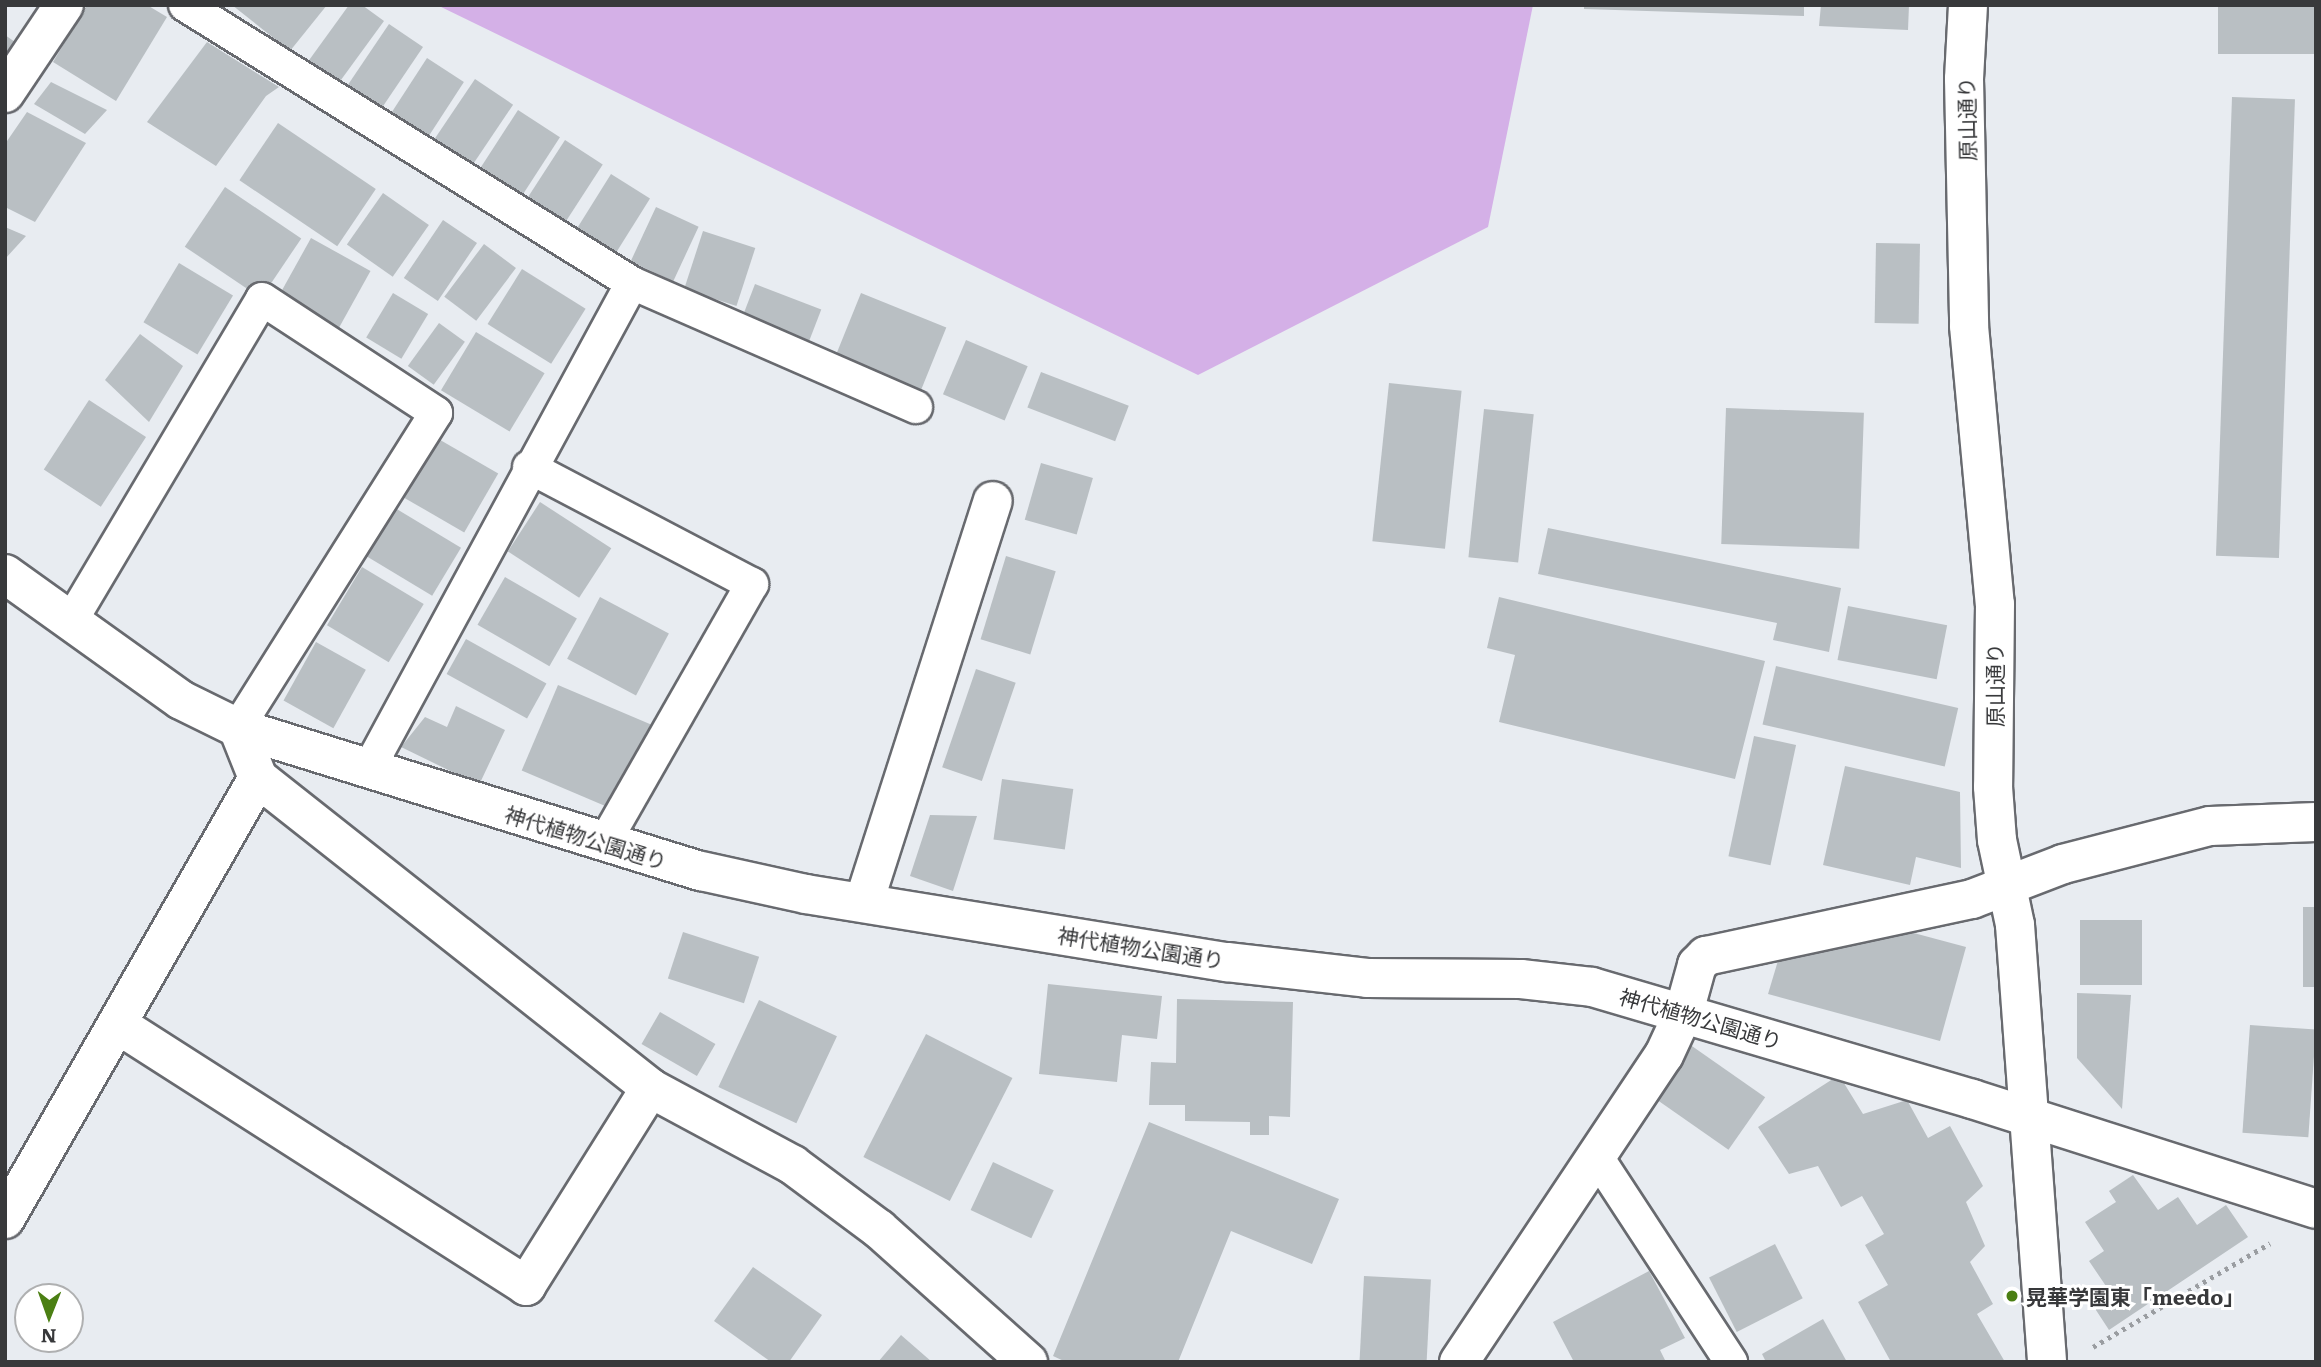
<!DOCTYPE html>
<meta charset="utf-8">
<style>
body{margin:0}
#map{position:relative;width:2321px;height:1367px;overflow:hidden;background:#e8ecf1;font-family:Literata,"Noto Sans JP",serif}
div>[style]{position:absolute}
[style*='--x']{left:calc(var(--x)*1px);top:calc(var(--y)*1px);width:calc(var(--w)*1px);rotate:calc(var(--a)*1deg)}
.green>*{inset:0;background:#d4b0e7}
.building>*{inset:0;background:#b9bfc3;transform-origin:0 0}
.path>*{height:4.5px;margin-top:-2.25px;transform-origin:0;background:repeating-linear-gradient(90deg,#9a9da1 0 3.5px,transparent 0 8.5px)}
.roads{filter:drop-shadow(2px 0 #686a6f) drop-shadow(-2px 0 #686a6f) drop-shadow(0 2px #686a6f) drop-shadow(0 -2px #686a6f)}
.lane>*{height:32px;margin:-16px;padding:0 16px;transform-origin:16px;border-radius:16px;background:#fff}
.street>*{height:38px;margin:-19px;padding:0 19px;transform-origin:19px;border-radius:19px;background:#fff}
.secondary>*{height:38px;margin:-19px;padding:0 19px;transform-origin:19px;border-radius:19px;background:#fff}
.dots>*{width:19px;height:19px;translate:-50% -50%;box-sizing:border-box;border:4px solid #fff;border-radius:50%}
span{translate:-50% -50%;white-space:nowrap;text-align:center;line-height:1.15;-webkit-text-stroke:6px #fff;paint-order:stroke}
.street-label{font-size:21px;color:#38393b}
.poi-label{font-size:21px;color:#38393b;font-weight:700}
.left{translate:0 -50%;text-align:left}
.frame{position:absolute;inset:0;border:7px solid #38393b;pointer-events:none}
.north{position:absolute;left:14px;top:1283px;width:70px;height:70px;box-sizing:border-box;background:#fff;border:2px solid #afb0b1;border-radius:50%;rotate:181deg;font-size:19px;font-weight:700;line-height:28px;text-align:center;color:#38393b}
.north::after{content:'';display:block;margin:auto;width:24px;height:32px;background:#4b7f13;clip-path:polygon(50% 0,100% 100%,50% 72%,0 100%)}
</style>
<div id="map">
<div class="green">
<i style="clip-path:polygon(437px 5px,1533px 5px,1488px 227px,1198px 375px)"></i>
</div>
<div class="building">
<i style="clip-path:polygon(87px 5px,147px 5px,167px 17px,116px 101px,53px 62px)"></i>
<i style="clip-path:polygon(232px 5px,327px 5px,290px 51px)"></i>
<i style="clip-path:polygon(349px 5px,362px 5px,384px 21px,338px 84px,307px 63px)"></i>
<i style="clip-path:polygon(1584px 5px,1804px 5px,1804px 16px,1584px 9px)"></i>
<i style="clip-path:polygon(1821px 5px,1909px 5px,1908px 30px,1819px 26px)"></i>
<i style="left:2218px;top:5px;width:98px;height:49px"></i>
<i style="left:389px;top:24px;width:41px;height:77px;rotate:34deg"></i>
<i style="clip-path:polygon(5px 35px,15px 42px,5px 56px)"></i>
<i style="clip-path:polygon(207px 42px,279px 87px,266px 96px,216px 166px,147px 122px)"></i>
<i style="left:427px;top:58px;width:44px;height:71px;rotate:33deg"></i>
<i style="left:475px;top:79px;width:46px;height:76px;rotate:34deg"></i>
<i style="clip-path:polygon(51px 82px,107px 110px,85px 134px,34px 104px)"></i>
<i style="left:2232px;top:97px;width:63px;height:459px;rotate:2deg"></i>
<i style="left:518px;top:110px;width:50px;height:75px;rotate:33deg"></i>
<i style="clip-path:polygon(27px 112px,86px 143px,35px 222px,5px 207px,5px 144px)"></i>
<i style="left:278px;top:123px;width:118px;height:69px;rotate:34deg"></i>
<i style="left:565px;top:140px;width:45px;height:72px;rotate:33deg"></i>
<i style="left:611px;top:174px;width:46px;height:69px;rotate:32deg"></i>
<i style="left:225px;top:187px;width:92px;height:72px;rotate:34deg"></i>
<i style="left:383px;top:193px;width:56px;height:63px;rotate:35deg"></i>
<i style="left:656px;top:207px;width:47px;height:60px;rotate:25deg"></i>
<i style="left:443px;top:220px;width:41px;height:70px;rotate:34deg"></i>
<i style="clip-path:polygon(5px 227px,26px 236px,5px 259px)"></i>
<i style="left:703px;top:231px;width:55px;height:61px;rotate:18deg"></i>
<i style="left:311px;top:238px;width:68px;height:75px;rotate:29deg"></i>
<i style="left:1876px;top:243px;width:44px;height:80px;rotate:1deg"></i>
<i style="left:484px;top:244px;width:40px;height:66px;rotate:37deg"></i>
<i style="left:179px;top:263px;width:63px;height:69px;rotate:31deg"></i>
<i style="left:522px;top:269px;width:75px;height:65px;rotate:32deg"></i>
<i style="left:755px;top:284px;width:71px;height:43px;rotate:21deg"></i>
<i style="left:393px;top:293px;width:41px;height:52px;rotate:31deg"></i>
<i style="left:861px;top:293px;width:92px;height:69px;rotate:22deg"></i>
<i style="left:439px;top:323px;width:32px;height:53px;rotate:36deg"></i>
<i style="left:476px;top:332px;width:80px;height:68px;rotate:31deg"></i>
<i style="clip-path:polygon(140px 334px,183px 366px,149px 422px,105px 380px)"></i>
<i style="left:966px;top:340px;width:67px;height:59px;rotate:23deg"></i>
<i style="left:1041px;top:372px;width:94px;height:38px;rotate:21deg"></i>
<i style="left:1389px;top:383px;width:73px;height:159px;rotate:6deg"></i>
<i style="left:89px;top:400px;width:68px;height:83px;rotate:33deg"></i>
<i style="left:1726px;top:408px;width:138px;height:136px;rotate:2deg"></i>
<i style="left:1484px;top:409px;width:50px;height:149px;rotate:6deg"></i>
<i style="left:435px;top:437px;width:73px;height:68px;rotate:30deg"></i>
<i style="left:1041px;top:463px;width:54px;height:59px;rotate:16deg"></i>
<i style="left:540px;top:502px;width:85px;height:59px;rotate:33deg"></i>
<i style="left:395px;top:508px;width:77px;height:56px;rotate:31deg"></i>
<i style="clip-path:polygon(1548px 528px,1841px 588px,1829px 652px,1773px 640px,1777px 623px,1538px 574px)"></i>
<i style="left:1006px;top:556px;width:52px;height:87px;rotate:17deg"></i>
<i style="left:362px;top:567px;width:72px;height:68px;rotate:31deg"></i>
<i style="left:505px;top:577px;width:83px;height:55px;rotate:30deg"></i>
<i style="left:600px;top:597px;width:78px;height:70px;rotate:28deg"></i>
<i style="clip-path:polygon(1499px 597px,1765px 661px,1735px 779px,1499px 722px,1515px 655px,1487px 648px)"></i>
<i style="left:1848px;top:606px;width:101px;height:55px;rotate:11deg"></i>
<i style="left:466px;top:639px;width:92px;height:40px;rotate:29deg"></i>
<i style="left:316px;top:642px;width:57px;height:67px;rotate:29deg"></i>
<i style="left:1776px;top:666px;width:187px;height:60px;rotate:13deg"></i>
<i style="left:976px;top:669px;width:42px;height:104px;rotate:19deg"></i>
<i style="left:558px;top:685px;width:101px;height:93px;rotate:23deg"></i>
<i style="clip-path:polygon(456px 706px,505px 730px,479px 785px,401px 747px,425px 717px,447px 727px)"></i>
<i style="left:1754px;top:736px;width:43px;height:123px;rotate:12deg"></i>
<i style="clip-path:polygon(1845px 766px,1960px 792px,1961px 868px,1916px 857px,1910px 885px,1823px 865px)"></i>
<i style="left:1002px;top:779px;width:72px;height:61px;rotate:8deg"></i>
<i style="clip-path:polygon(930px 815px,977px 816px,953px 891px,910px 876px)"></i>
<i style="left:2303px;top:907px;width:13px;height:80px"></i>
<i style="left:2080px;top:920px;width:62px;height:65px"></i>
<i style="left:683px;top:932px;width:80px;height:49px;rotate:18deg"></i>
<i style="clip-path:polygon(1910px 932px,1966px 947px,1940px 1041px,1768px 994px,1780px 954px)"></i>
<i style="clip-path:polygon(1048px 984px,1162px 996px,1157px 1039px,1122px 1035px,1117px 1082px,1039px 1074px)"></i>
<i style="clip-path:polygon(2077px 993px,2131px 995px,2122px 1109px,2077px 1058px)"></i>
<i style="clip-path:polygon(1177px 999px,1293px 1002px,1290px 1117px,1269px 1116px,1269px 1135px,1250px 1135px,1250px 1122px,1185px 1121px,1185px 1105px,1149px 1105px,1151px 1062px,1176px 1063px)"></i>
<i style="left:759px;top:1000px;width:86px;height:96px;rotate:25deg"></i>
<i style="left:660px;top:1012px;width:64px;height:37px;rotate:30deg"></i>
<i style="left:2250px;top:1025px;width:66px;height:108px;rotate:4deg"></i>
<i style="left:926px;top:1034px;width:97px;height:138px;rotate:27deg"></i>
<i style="left:1689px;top:1044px;width:93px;height:64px;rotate:35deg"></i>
<i style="clip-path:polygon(1839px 1075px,1863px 1114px,1907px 1100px,1928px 1138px,1950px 1126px,1983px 1186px,1966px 1202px,1985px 1246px,1970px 1262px,1993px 1304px,1977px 1314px,2005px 1362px,1891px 1362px,1858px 1302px,1888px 1285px,1865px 1245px,1884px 1234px,1862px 1196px,1841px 1207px,1818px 1166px,1789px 1174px,1758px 1127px)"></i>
<i style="clip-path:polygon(1149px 1122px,1339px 1199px,1312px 1264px,1231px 1231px,1178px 1362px,1066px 1362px,1053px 1356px)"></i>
<i style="left:993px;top:1162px;width:67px;height:53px;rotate:25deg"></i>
<i style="clip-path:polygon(2133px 1175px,2158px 1210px,2178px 1197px,2197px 1225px,2226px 1205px,2248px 1237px,2109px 1330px,2092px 1304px,2110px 1292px,2089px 1261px,2104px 1251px,2085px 1222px,2116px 1202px,2109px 1191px)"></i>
<i style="left:1775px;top:1244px;width:61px;height:74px;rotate:63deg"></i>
<i style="clip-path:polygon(753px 1267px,822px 1315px,789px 1362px,771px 1362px,714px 1321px)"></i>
<i style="clip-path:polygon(1649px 1271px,1685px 1338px,1660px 1350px,1666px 1362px,1574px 1362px,1553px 1322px)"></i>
<i style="left:1364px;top:1276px;width:67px;height:86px;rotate:3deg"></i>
<i style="clip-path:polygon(1823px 1319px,1847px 1362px,1766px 1362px,1762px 1354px)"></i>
<i style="clip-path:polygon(901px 1335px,932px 1362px,878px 1362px)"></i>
</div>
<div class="path">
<i style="--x:2093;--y:1347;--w:205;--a:-30.4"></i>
</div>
<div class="roads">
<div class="lane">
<i style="--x:185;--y:5;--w:526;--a:31.88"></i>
<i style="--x:632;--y:283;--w:310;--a:23.6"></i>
<i style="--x:529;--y:467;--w:252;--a:27.7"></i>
<i style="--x:752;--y:584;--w:297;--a:119.7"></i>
<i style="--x:71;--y:621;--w:374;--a:-59.3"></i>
<i style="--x:262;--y:299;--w:208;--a:33.2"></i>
<i style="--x:436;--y:413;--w:372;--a:122.2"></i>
<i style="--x:368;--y:770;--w:554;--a:-61.54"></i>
<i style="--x:1597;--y:1157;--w:245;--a:56.8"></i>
</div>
<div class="street">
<i style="--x:5;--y:93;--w:106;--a:-56.2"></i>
<i style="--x:238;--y:728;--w:54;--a:68.2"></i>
<i style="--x:258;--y:778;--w:500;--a:38.3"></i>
<i style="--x:650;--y:1088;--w:162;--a:28.3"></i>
<i style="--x:793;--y:1165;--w:107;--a:36.7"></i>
<i style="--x:879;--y:1229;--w:200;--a:41.8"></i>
<i style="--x:864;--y:902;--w:421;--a:-72.2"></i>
<i style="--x:117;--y:1024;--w:486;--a:32.6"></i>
<i style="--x:526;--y:1286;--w:234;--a:-57.9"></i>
<i style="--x:5;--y:1219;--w:508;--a:-60.16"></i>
<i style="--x:1459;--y:1362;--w:369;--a:-56.3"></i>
<i style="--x:1664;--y:1055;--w:47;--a:-65.1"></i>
<i style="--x:1684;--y:1012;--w:49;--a:-74.5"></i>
<i style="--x:1697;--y:965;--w:13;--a:-45"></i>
<i style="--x:1706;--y:956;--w:272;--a:-12.1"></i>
<i style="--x:1972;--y:899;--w:97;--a:-21"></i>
<i style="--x:2063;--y:864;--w:152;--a:-14.5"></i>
<i style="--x:2210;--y:826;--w:106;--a:-2.2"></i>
</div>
<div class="secondary">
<i style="--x:1968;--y:5;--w:74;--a:93.1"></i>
<i style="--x:1964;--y:79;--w:247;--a:88.8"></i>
<i style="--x:1969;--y:326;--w:279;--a:84.7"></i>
<i style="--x:1995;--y:604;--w:183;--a:90.6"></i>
<i style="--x:1993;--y:787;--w:53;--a:85.7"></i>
<i style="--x:1997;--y:840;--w:87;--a:78"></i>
<i style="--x:2015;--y:925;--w:438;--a:85.8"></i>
<i style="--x:5;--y:574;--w:216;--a:35.6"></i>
<i style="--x:181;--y:700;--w:64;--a:26.2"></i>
<i style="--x:238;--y:728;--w:485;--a:17.2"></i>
<i style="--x:701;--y:871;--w:107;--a:12.4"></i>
<i style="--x:806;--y:894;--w:426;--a:9.2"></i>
<i style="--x:1227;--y:962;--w:141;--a:6.5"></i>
<i style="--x:1367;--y:978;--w:154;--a:0.4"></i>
<i style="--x:1521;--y:979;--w:71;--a:6.4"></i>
<i style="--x:1592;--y:987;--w:396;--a:16.4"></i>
<i style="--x:1972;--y:1099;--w:361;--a:17.7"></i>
</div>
</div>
<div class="dots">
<i style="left:2012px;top:1296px;background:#4b7f13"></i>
</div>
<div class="street-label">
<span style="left:1966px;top:119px;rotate:-91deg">原山通り</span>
<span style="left:1994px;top:685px;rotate:-90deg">原山通り</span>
<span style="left:586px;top:837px;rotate:17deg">神代植物公園通り</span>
<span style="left:1141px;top:947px;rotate:9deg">神代植物公園通り</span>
<span style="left:1701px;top:1018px;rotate:16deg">神代植物公園通り</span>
</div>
<div class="poi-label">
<span class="left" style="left:2026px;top:1296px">晃華学園東「meedo」</span>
</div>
<div class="frame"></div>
<div class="north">N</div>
</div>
